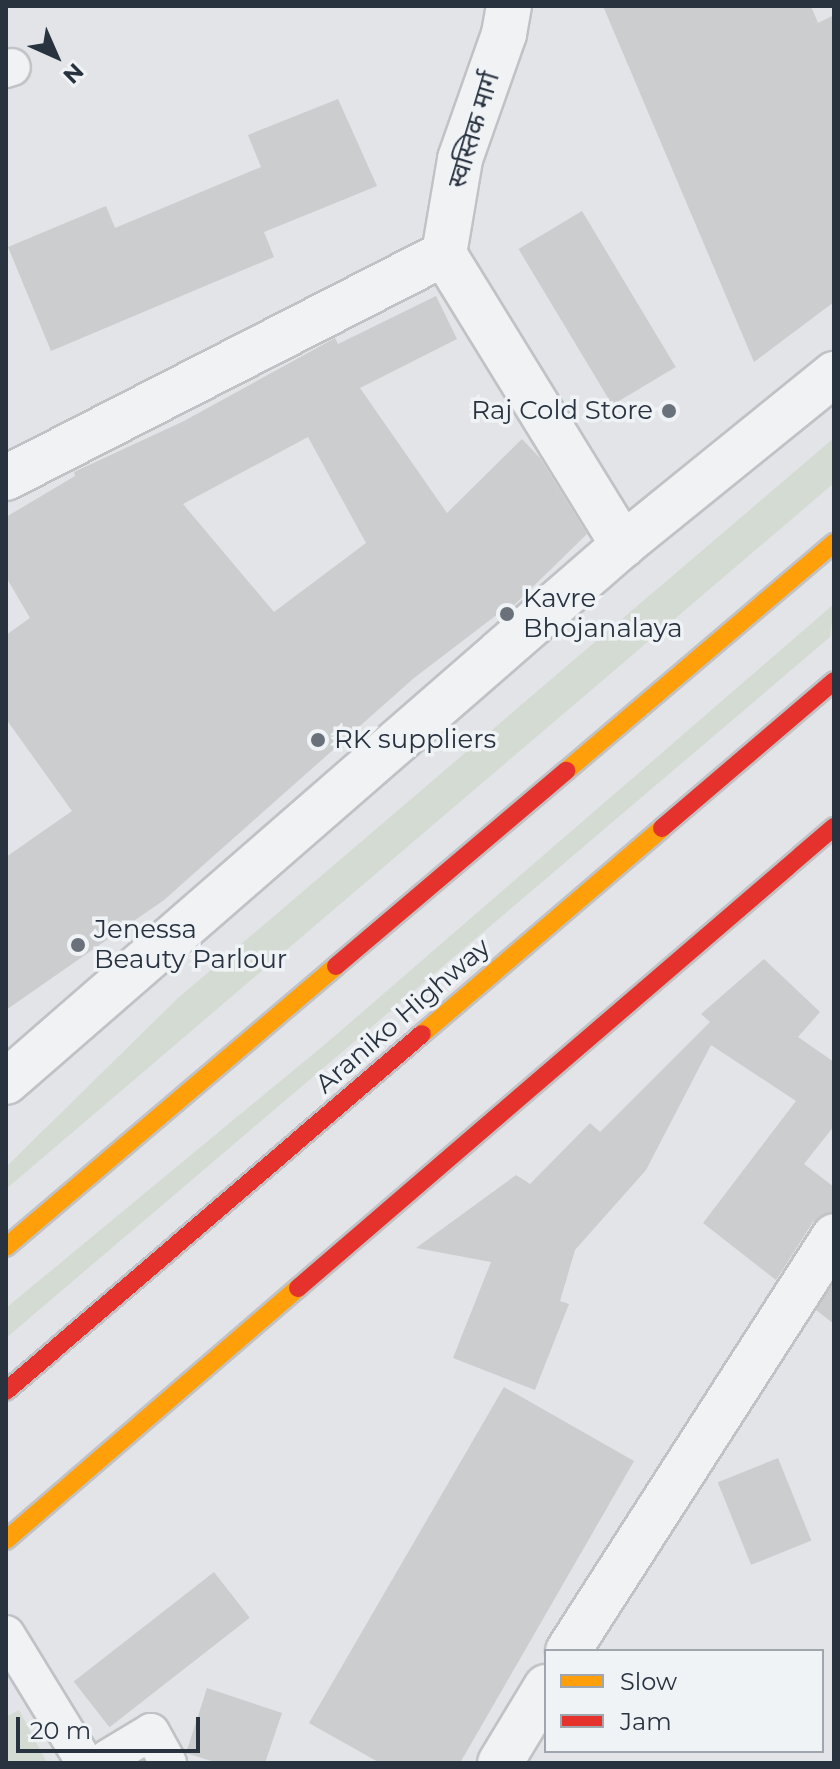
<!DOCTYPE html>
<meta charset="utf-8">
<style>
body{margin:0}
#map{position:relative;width:840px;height:1769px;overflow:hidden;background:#e2e4e7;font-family:Montserrat,"Noto Sans Devanagari",sans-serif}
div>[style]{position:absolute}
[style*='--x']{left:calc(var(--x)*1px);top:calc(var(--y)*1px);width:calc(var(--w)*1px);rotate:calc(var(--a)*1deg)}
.green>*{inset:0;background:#d3dbd3}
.building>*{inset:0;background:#cbcdcf;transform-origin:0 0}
.roads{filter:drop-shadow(2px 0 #c0c2c5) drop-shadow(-2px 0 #c0c2c5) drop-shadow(0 2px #c0c2c5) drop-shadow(0 -2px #c0c2c5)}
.lane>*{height:36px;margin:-18px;padding:0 18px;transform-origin:18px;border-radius:18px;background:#f1f2f4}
.street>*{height:44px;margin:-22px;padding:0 22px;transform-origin:22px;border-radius:22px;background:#f1f2f4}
.slow>*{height:18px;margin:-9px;padding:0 9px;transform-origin:9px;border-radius:9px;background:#ff9f0a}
.jam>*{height:18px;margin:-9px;padding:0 9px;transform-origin:9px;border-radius:9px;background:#e5322d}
.dots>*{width:22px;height:22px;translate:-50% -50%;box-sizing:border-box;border:4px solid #f0f3f6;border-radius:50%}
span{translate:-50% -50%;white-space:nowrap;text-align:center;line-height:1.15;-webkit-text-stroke:7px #f0f3f6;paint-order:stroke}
.street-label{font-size:26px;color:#293340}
.poi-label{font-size:26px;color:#293340}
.right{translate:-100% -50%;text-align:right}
.left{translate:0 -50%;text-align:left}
.frame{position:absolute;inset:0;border:8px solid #293340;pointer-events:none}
.legend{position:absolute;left:544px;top:1649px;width:280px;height:104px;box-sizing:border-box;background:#f0f3f6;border:2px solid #a0a6ad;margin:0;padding:10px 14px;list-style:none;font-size:24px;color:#293340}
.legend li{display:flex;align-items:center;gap:16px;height:40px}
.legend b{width:40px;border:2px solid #a0a6ad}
.north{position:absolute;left:16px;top:16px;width:80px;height:80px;-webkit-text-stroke:6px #f0f3f6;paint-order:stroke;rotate:135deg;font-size:22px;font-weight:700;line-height:32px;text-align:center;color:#293340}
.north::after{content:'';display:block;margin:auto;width:28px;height:36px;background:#293340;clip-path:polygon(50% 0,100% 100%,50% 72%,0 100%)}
.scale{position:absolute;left:16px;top:1717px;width:184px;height:36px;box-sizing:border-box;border:4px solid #293340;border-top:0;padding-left:10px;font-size:24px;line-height:28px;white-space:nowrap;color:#293340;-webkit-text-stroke:6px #f0f3f6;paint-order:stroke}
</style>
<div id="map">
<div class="green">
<i style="clip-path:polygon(834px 438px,834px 483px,6px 1189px,6px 1167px,177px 999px)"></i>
<i style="clip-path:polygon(834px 604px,830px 637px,6px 1338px,6px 1308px,329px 1041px)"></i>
<i style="clip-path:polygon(19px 1710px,47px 1763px,6px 1763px,6px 1717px)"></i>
</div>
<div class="building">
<i style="clip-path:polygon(603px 6px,811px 6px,818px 23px,834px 15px,834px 302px,754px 362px)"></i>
<i style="clip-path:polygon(338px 99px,377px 186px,264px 232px,274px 257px,51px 351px,8px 247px,106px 206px,115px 228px,261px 167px,248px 135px)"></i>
<i style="left:582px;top:211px;width:182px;height:74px;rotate:59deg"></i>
<i style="clip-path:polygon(evenodd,436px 296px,457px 339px,360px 388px,447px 513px,522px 439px,540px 458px,587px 534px,506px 613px,503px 610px,414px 678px,164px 900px,6px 1010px,6px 857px,72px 811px,6px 719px,6px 635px,30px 618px,6px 577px,6px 517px,75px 476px,74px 472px,184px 421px,335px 338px,338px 344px,436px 296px,308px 437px,366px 543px,274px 612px,183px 504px,308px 437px)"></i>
<i style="clip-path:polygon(764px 959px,820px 1012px,798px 1037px,834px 1062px,834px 1126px,804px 1164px,834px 1187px,834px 1211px,813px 1222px,776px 1280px,703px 1223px,796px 1101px,711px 1045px,646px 1170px,575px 1250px,560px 1301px,569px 1304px,535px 1390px,453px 1358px,491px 1262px,416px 1248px,516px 1175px,530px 1184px,590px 1123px,600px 1132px,710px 1022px,701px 1014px)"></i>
<i style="clip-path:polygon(834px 1282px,834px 1324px,816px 1310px)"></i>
<i style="clip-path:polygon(504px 1387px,634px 1461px,460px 1763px,380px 1763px,309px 1723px)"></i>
<i style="left:778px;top:1458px;width:89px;height:65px;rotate:68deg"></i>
<i style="left:214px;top:1572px;width:58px;height:178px;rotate:52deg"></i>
<i style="clip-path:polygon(207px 1688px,282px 1713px,265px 1763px,218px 1763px,186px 1753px)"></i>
</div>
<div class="roads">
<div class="lane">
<i style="--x:6;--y:69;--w:6;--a:-18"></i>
<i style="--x:6;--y:1634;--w:151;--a:58.5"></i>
<i style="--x:110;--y:1763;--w:5;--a:-112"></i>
<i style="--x:108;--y:1758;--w:50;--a:-31.2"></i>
<i style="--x:151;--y:1732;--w:35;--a:61"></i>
</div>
<div class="street">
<i style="--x:444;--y:254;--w:342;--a:58.4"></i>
<i style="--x:444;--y:254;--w:96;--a:-80.4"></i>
<i style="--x:460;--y:159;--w:133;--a:-70.6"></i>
<i style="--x:504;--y:34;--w:28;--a:-80"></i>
<i style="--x:6;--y:478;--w:492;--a:-27.1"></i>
<i style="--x:6;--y:1082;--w:818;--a:-41.03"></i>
<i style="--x:623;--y:545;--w:272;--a:-39"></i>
<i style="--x:568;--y:1651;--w:493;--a:-57.3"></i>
<i style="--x:500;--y:1763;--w:89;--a:-58.8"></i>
</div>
<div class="slow">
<i style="--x:566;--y:771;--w:352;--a:-40.4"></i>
<i style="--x:422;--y:1034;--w:316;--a:-40.6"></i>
<i style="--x:6;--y:1247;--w:433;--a:-40.4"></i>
<i style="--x:6;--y:1540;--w:386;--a:-40.8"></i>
</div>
<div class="jam">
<i style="--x:662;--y:828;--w:226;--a:-40.5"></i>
<i style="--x:336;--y:966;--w:302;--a:-40.3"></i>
<i style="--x:298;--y:1288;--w:707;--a:-40.7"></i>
<i style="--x:6;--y:1391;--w:548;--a:-40.64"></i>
</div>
</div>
<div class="dots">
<i style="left:669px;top:411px;background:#6a717a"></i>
<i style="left:507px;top:614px;background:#6a717a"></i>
<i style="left:318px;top:740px;background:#6a717a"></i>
<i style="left:78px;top:945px;background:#6a717a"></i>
</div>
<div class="street-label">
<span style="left:474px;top:130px;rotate:-73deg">स्वस्तिक मार्ग</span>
<span style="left:403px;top:1016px;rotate:-41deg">Araniko Highway</span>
</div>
<div class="poi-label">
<span class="right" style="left:653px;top:411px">Raj Cold Store</span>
<span class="left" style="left:523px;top:614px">Kavre<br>Bhojanalaya</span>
<span class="left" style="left:334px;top:740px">RK suppliers</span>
<span class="left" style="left:94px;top:945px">Jenessa<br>Beauty Parlour</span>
</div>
<div class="frame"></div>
<ul class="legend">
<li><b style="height:10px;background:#ff9f0a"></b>Slow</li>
<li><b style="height:10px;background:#e5322d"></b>Jam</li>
</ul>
<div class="north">N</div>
<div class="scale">20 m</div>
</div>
